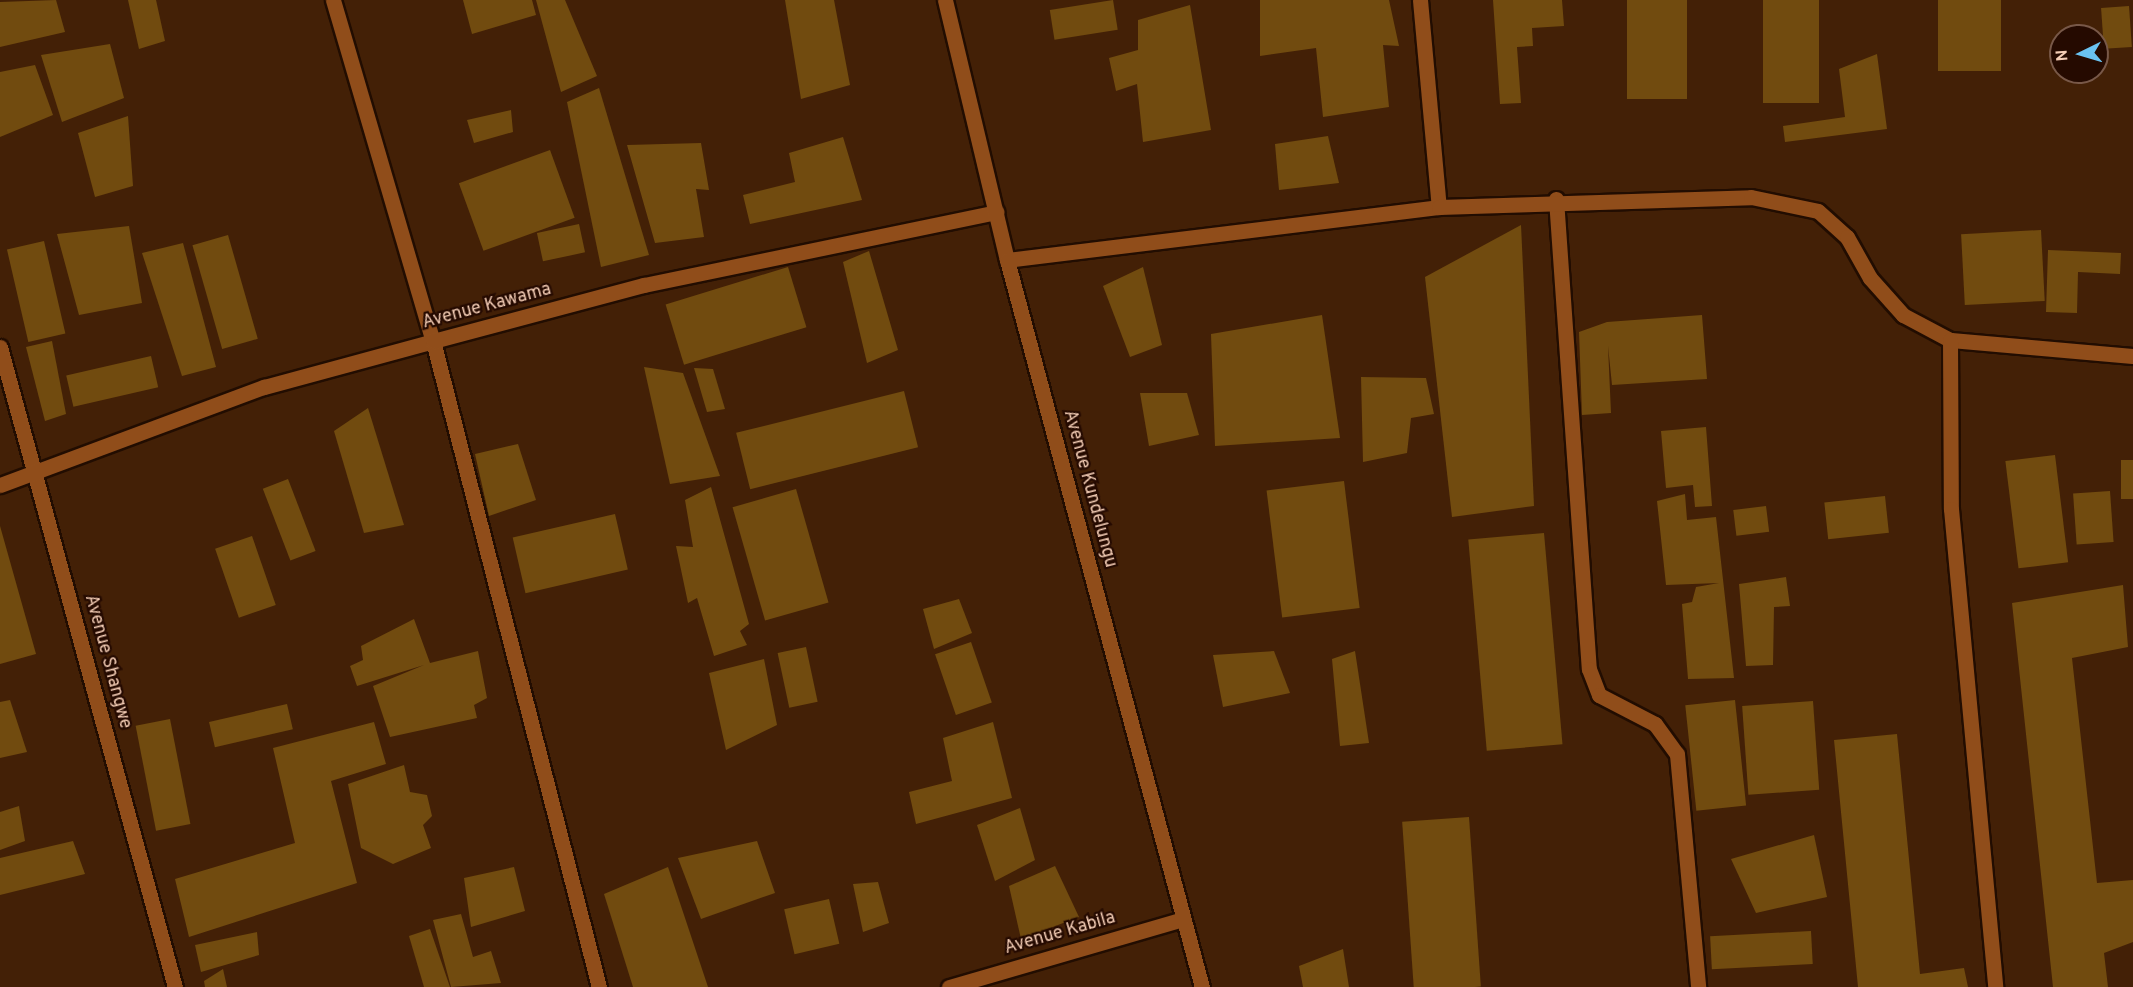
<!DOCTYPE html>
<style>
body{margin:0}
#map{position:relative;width:2133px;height:987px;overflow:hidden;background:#432006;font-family:Overpass,sans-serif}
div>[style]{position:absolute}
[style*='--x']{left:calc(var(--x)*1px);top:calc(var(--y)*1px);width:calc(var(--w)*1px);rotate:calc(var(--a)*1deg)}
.building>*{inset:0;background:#714b0f;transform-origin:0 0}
.roads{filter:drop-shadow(2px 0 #220d01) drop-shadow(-2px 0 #220d01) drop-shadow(0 2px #220d01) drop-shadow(0 -2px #220d01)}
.minor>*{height:15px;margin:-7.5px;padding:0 7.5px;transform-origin:7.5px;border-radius:7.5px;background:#904d1a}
.tertiary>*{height:15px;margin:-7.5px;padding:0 7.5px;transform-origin:7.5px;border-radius:7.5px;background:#904d1a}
span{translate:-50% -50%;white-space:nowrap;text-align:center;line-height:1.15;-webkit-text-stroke:4.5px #250a00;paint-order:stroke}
.street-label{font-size:18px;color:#f4cdb5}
.north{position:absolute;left:2049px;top:24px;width:60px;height:60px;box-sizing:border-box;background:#250a00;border:2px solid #785848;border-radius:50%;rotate:265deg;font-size:16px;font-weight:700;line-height:24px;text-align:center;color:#f4cdb5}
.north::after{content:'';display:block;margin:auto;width:21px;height:27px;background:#6ac3f1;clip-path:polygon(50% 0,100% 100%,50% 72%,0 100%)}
</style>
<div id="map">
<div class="building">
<i style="clip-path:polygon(56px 0,65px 32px,0 47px,0 2px)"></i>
<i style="clip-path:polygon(128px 0,156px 0,165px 41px,139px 49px)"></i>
<i style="clip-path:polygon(463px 0,532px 0,536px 15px,472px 34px)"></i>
<i style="clip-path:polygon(536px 0,565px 0,597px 76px,561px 92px)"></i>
<i style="clip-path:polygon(785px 0,834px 0,850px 85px,801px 99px)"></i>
<i style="left:1113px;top:0;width:30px;height:64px;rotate:81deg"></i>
<i style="clip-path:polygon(1260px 0,1389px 0,1399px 46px,1383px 45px,1389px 107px,1323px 117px,1316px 48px,1260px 56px)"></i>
<i style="clip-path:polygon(1493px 0,1562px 0,1564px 26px,1532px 28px,1533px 46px,1517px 47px,1521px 103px,1500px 104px)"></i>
<i style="left:1627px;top:0;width:60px;height:99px"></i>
<i style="left:1763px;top:0;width:56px;height:103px"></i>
<i style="left:1938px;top:0;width:63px;height:71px"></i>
<i style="clip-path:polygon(1190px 5px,1211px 130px,1143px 142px,1137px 84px,1116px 91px,1109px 58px,1138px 50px,1138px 20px)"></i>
<i style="left:2129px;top:6px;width:41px;height:28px;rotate:86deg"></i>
<i style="clip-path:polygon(110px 44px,124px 98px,62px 122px,41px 55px)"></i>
<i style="clip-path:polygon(1877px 54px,1887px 129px,1785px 142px,1783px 126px,1845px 117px,1839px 69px)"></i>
<i style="clip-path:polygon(35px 65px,53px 115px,0 137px,0 72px)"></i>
<i style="clip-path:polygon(599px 88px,649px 255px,601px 267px,567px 102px)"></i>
<i style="clip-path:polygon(511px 110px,513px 132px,474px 143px,467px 120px)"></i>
<i style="clip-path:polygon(128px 116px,133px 186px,95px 197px,78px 133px)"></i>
<i style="clip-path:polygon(1328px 136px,1339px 183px,1279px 190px,1275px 144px)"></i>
<i style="clip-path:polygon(843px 137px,862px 200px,750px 224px,743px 195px,795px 182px,789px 153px)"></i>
<i style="clip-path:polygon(701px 143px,709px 190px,696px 189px,704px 237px,655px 243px,627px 145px)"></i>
<i style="left:550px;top:150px;width:72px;height:97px;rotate:70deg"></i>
<i style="left:579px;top:224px;width:29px;height:43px;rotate:78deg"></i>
<i style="clip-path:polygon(1521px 225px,1534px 506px,1452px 517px,1425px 277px)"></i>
<i style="clip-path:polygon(129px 226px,142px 303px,79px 315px,57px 234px)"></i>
<i style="left:2041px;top:230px;width:71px;height:80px;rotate:87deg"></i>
<i style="left:228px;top:235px;width:108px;height:37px;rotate:74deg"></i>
<i style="left:44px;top:241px;width:95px;height:38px;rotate:77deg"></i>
<i style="clip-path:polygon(183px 243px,216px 367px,182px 376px,142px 253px)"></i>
<i style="clip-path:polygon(2048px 250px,2121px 253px,2120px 274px,2078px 272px,2077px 313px,2046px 312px)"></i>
<i style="clip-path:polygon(869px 251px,898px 350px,867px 363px,843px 262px)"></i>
<i style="left:788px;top:267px;width:63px;height:128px;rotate:73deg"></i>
<i style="clip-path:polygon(1143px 267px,1162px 345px,1130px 357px,1103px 286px)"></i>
<i style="clip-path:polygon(1322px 315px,1340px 438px,1215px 446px,1211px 334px)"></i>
<i style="clip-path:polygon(1702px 315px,1707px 379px,1612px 385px,1608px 346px,1611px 413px,1582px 415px,1579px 332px,1607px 322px)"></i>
<i style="clip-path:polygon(52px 341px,66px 414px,45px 421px,26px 347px)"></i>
<i style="left:151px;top:356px;width:32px;height:87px;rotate:77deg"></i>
<i style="clip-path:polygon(644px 367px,683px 373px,720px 476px,670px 484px)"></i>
<i style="clip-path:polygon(694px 368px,713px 369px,725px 409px,707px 412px)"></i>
<i style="clip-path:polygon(1361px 377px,1426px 378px,1434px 414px,1411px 418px,1407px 453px,1363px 462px)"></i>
<i style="left:904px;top:391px;width:58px;height:173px;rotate:76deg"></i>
<i style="clip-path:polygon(1140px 393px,1187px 393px,1199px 435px,1149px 446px)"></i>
<i style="clip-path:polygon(368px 408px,404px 525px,364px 533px,334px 431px)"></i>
<i style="clip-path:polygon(1706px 427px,1712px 506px,1695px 507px,1693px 485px,1666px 488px,1661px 431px)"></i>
<i style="clip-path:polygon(518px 444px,536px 500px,489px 516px,475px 454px)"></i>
<i style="left:2055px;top:455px;width:108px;height:50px;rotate:83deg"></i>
<i style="left:2133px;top:460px;width:39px;height:12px;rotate:90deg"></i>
<i style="left:288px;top:479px;width:77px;height:27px;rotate:69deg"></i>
<i style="left:1344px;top:481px;width:128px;height:78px;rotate:83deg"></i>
<i style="clip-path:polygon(711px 487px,749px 624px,740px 631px,747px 645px,714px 656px,697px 598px,688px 603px,676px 546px,693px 547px,685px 500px)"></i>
<i style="left:796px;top:489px;width:118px;height:66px;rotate:74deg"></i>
<i style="left:2110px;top:491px;width:51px;height:37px;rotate:86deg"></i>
<i style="clip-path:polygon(1685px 494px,1687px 520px,1716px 517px,1734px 678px,1688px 679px,1682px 604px,1692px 602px,1696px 587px,1719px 583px,1666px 585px,1657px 501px)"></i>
<i style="left:1885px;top:496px;width:37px;height:61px;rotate:84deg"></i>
<i style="left:1766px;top:506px;width:26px;height:33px;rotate:83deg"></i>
<i style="left:615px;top:514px;width:57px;height:105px;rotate:77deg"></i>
<i style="clip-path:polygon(0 526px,36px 654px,0 664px)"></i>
<i style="left:1544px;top:533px;width:212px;height:76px;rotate:85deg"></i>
<i style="left:252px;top:536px;width:73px;height:39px;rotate:71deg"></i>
<i style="clip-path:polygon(1786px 577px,1790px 606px,1774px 607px,1773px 665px,1746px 666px,1739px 584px)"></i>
<i style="clip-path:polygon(2123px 585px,2128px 647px,2072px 658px,2097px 883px,2133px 880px,2133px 942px,2104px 953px,2108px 987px,2053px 987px,2012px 603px)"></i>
<i style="clip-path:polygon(959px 599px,972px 633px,934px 649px,923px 609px)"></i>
<i style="clip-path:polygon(414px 619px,430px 663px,478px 651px,487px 698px,474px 705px,477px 718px,390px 737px,373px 686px,424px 665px,357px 686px,350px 666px,363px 660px,361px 646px)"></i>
<i style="left:971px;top:642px;width:64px;height:38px;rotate:71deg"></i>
<i style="left:806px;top:647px;width:56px;height:29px;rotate:78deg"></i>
<i style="clip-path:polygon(1274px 651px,1290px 693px,1223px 707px,1213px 655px)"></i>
<i style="clip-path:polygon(1355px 651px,1369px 743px,1340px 746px,1332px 659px)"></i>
<i style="clip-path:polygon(764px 659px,777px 725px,726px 750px,709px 673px)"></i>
<i style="clip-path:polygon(10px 700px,27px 752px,0 758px,0 702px)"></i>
<i style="left:1735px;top:700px;width:106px;height:50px;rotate:84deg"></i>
<i style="left:1813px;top:701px;width:89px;height:71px;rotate:86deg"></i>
<i style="left:287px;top:704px;width:26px;height:80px;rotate:77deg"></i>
<i style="left:170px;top:719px;width:107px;height:35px;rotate:79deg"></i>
<i style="clip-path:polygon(374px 722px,386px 764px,331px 781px,357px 883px,189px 937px,175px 879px,295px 843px,273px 748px)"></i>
<i style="clip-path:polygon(993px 722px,1012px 798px,916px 824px,909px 792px,952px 781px,943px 738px)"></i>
<i style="clip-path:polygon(1897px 734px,1920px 974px,1964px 968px,1968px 987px,1858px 987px,1834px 740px)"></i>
<i style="clip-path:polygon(404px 765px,410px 792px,427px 795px,432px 816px,423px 825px,431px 848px,393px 864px,361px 848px,348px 784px)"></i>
<i style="clip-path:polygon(19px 806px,25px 841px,0 850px,0 812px)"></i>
<i style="clip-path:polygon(1020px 808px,1035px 860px,995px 881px,977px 825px)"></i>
<i style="left:1469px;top:817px;width:170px;height:67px;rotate:86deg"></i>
<i style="clip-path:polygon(1814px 835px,1827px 897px,1756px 913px,1731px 859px)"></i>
<i style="clip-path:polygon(73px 841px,85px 874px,0 895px,0 858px)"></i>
<i style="clip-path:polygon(757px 841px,775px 893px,701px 919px,678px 858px)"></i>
<i style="clip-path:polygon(1055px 866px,1079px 917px,1021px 939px,1009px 886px)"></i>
<i style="clip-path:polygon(514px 867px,525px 911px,471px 927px,464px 878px)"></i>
<i style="clip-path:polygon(668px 867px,708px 987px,633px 987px,604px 894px)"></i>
<i style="clip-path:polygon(878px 882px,889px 923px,863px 932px,853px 884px)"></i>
<i style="left:829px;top:899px;width:46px;height:46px;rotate:77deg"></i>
<i style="clip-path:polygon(461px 914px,473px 957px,491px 951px,501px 983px,451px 987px,433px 920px)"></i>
<i style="clip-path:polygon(430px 929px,450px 987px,424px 987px,409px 936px)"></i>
<i style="left:1811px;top:931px;width:33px;height:101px;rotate:87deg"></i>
<i style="clip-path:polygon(257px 932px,259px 955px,201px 972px,195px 945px)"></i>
<i style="clip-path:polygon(1343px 949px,1349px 987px,1303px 987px,1299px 966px)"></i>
<i style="clip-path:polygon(223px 969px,227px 987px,205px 987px,204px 981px)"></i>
</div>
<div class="roads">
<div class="minor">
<i style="--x:333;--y:0;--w:355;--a:73.7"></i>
<i style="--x:433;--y:341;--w:667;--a:75.59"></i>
<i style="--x:1420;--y:0;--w:208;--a:84.8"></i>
<i style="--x:1556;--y:199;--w:471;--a:86"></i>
<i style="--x:1589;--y:669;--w:28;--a:69"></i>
<i style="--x:1599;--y:695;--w:63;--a:27.4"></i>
<i style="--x:1655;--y:724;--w:37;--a:54"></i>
<i style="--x:1677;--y:754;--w:234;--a:84.8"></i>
<i style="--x:1007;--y:260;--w:435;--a:-7"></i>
<i style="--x:1439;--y:207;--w:312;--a:-1.8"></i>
<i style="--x:1751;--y:197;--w:68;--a:11.8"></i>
<i style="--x:1818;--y:211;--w:39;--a:42"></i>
<i style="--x:1847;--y:237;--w:47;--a:60.7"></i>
<i style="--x:1870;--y:278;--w:50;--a:48.3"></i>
<i style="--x:1903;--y:315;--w:53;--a:28"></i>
<i style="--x:1950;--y:340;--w:184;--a:5"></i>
<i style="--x:1950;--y:340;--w:169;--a:89.7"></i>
<i style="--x:1951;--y:509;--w:480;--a:84.7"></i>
<i style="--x:0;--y:347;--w:663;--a:74.71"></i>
<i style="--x:0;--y:485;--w:282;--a:-20.4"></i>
<i style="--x:264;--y:387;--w:175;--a:-15.2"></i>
<i style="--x:433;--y:341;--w:218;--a:-14.9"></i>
<i style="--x:644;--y:285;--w:360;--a:-11.7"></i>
<i style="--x:949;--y:987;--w:244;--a:-16.2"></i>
</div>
<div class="tertiary">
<i style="--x:945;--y:0;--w:267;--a:76.6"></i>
<i style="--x:1007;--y:260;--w:753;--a:74.99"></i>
</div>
</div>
<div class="street-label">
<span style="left:487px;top:307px;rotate:-15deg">Avenue Kawama</span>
<span style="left:1089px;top:489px;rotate:75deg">Avenue Kundelungu</span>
<span style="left:107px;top:662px;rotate:75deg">Avenue Shangwe</span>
<span style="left:1060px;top:934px;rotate:-16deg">Avenue Kabila</span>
</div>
<div class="north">N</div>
</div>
